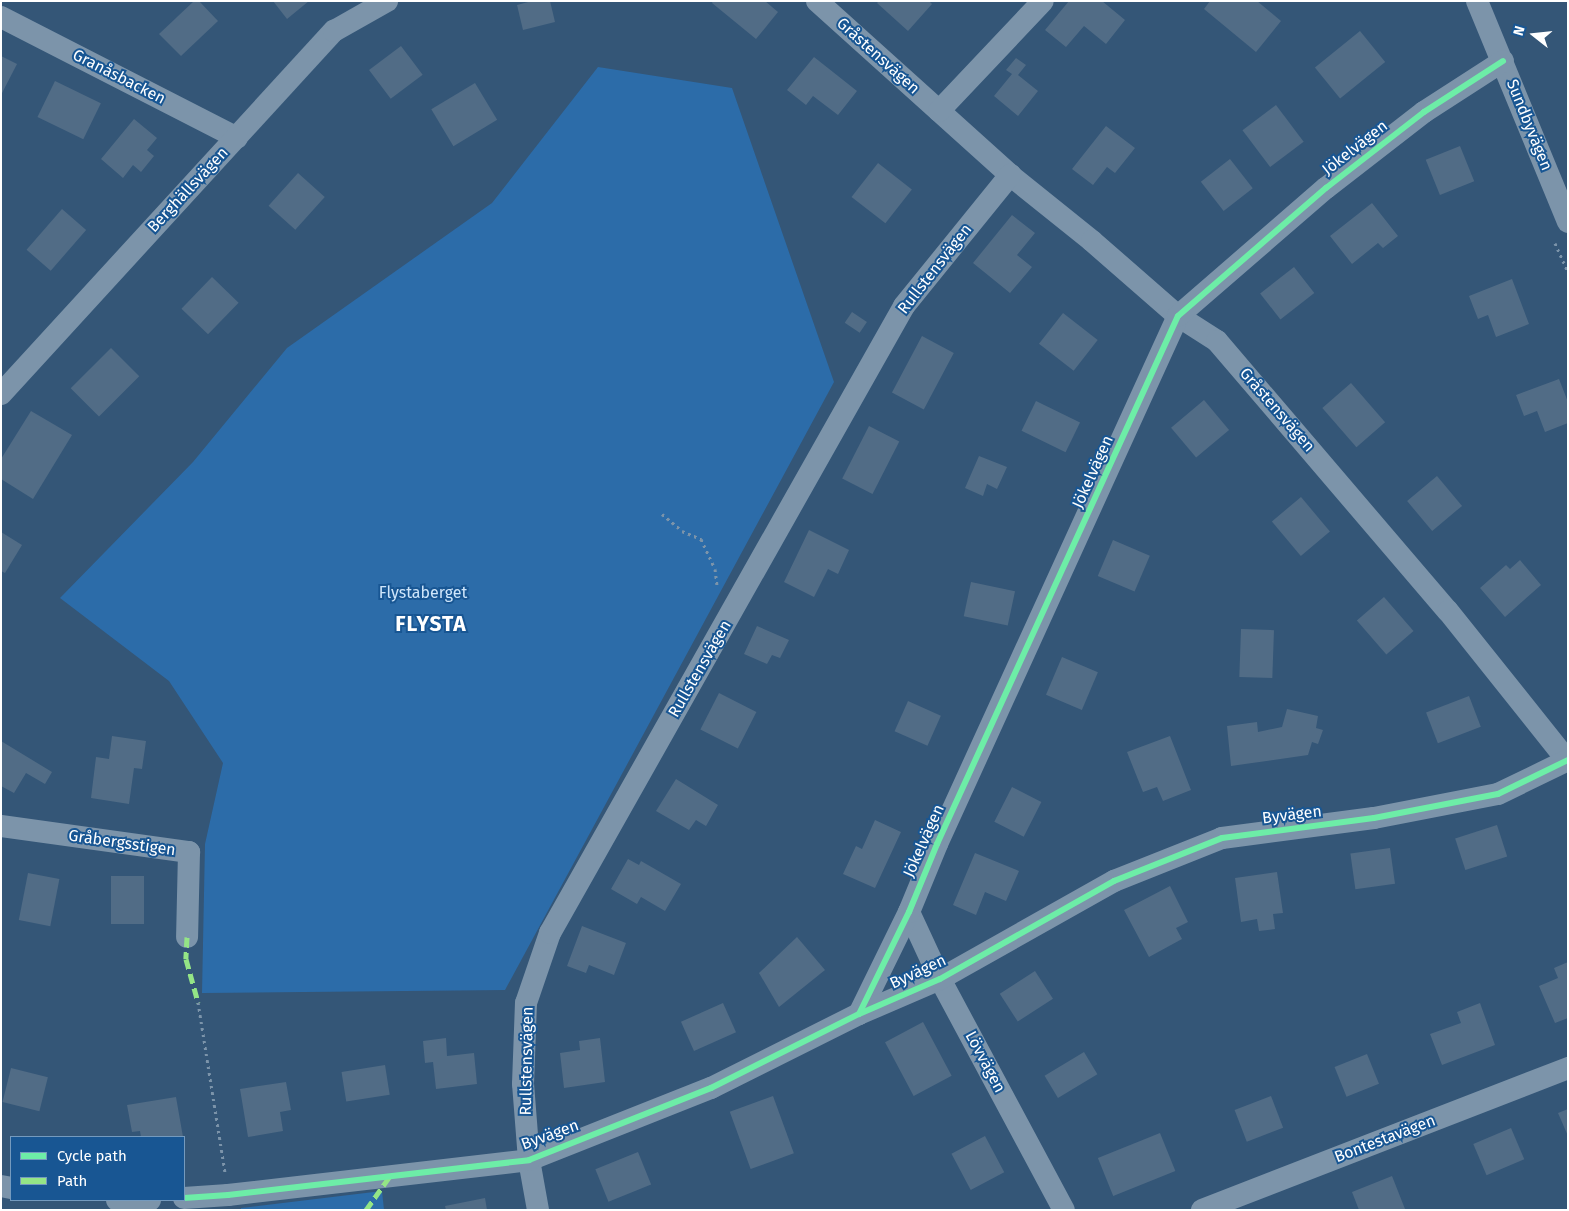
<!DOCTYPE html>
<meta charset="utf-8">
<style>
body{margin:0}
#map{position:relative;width:1569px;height:1211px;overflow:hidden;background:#345677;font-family:"Fira Sans",sans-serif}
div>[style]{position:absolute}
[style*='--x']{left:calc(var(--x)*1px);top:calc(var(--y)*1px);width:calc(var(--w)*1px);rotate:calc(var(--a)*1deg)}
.green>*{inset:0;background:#2c6ca9}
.building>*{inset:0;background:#516c86;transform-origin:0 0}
.path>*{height:3px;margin-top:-1.5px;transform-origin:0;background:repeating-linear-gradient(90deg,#7c94aa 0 2.5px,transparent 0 6.5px)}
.minor>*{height:22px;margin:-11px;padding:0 11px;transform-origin:11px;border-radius:11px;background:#7c94aa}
.quiet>*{height:5px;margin-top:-2.5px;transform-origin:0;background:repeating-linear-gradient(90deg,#94e586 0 10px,transparent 0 15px)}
.cycleway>*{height:6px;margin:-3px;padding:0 3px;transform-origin:3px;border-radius:3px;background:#6deda7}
span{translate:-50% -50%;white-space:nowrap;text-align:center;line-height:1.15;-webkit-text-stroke:4px #185693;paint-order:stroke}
.street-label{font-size:16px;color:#fff}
.park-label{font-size:16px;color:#cfe6fb}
.district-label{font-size:21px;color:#fff;font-weight:700;letter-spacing:1px}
.frame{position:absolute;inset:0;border:2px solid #fff;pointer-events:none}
.legend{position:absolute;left:10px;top:1136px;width:175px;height:65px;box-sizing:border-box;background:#185693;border:1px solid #749abe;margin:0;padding:6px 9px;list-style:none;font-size:15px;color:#fff}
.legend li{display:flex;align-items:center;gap:10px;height:25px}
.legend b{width:25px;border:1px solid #749abe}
.north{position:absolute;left:1509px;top:10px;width:50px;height:50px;-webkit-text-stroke:4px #185693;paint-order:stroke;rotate:286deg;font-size:14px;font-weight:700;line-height:20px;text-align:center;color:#fff}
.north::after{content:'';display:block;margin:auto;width:18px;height:22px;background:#fff;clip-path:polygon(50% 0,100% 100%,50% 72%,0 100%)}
</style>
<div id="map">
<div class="green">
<i style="clip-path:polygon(598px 67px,732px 88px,834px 382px,505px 990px,202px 993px,205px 844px,223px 763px,169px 681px,60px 598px,193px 462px,287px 348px,492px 203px)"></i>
<i style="clip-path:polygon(382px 1191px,384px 1210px,241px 1210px,241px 1208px)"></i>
</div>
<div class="building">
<i style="clip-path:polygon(194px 1px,199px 1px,218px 21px,181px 56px,159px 34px)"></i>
<i style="clip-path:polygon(273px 1px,309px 1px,287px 19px)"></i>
<i style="clip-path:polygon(532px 1px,550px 1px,555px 22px,523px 30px,517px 5px)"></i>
<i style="clip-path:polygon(713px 1px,765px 1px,778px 12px,756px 39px,712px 3px)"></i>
<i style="clip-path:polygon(879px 1px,929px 1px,932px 4px,908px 31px,877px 3px)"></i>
<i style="clip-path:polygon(1069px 1px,1102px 1px,1125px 20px,1106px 44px,1084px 26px,1066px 47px,1045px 30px)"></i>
<i style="clip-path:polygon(1210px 1px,1257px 1px,1281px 21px,1256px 52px,1204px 9px)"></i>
<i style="left:1360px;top:31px;width:40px;height:58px;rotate:51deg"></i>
<i style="left:401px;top:46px;width:36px;height:40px;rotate:53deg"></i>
<i style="clip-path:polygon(1px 56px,17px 64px,1px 95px)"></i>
<i style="clip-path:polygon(814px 57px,857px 91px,838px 115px,813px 96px,806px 105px,787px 90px)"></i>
<i style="clip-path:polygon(1016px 58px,1026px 65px,1018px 75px,1038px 91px,1018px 116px,994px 96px,1012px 74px,1006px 70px)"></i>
<i style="left:55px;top:81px;width:51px;height:40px;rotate:26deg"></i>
<i style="left:475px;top:83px;width:43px;height:51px;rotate:59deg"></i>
<i style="left:1276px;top:105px;width:46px;height:42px;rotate:53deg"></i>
<i style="clip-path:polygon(134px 119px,157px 138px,147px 150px,154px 156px,141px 172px,133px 165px,123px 178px,101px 159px)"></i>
<i style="clip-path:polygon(1106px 126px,1135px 148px,1115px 173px,1107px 167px,1093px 185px,1072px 169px)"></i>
<i style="left:1460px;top:146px;width:38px;height:37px;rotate:68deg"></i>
<i style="left:1230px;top:159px;width:37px;height:37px;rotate:52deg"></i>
<i style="left:878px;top:163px;width:43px;height:43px;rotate:38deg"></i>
<i style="left:298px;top:173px;width:36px;height:44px;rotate:42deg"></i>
<i style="clip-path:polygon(1372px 203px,1398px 236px,1383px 248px,1378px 243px,1352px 264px,1330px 236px)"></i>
<i style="left:62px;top:209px;width:32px;height:54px;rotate:41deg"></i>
<i style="clip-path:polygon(1012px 215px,1035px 233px,1017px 255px,1032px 267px,1010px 293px,973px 263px)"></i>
<i style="left:1294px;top:267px;width:33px;height:43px;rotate:52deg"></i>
<i style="left:212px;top:277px;width:37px;height:44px;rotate:44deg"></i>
<i style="clip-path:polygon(1512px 279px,1529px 324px,1496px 337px,1488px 315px,1478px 319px,1469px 296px)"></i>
<i style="left:852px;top:312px;width:18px;height:13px;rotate:34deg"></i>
<i style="left:1063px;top:313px;width:44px;height:39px;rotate:38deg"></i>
<i style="left:922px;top:336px;width:36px;height:64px;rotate:28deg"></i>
<i style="left:111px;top:348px;width:40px;height:57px;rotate:45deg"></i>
<i style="clip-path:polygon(1559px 379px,1568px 402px,1568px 423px,1545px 432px,1537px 411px,1524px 416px,1516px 395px)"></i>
<i style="left:1351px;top:383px;width:52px;height:38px;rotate:49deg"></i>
<i style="left:1204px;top:400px;width:39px;height:43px;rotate:50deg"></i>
<i style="left:1036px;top:401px;width:49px;height:33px;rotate:26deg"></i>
<i style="clip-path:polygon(31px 411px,72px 435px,33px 499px,1px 479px,1px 459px)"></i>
<i style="left:869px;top:426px;width:34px;height:59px;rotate:27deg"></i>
<i style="clip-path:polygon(979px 456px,1007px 467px,997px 489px,987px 484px,983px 496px,965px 488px)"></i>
<i style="left:1437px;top:476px;width:39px;height:39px;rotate:50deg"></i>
<i style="left:1301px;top:497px;width:45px;height:38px;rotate:50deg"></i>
<i style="clip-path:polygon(809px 530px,849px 550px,838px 574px,828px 569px,814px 597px,784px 582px)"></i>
<i style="clip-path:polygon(1px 532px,22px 545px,5px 573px,1px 571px)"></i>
<i style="left:1113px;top:540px;width:40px;height:39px;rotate:23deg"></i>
<i style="clip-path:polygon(1520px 560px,1541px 585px,1505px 617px,1480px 588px,1506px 565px,1510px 569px)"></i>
<i style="left:971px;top:582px;width:45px;height:35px;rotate:12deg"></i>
<i style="left:1384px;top:597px;width:45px;height:36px;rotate:49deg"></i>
<i style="clip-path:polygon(757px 626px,789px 640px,780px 658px,772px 655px,767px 664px,744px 654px)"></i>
<i style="left:1241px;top:629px;width:33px;height:48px;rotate:2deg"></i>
<i style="left:1062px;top:657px;width:39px;height:41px;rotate:23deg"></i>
<i style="left:719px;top:693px;width:42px;height:41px;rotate:27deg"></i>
<i style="left:1469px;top:696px;width:33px;height:46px;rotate:69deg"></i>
<i style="left:908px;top:701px;width:36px;height:33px;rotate:24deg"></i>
<i style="clip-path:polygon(1287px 709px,1318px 716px,1316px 728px,1323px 730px,1318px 744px,1312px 742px,1308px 755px,1231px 766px,1227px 726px,1257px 722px,1258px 732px,1282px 727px)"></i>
<i style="clip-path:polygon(112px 736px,146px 741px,142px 769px,134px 768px,129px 804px,91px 798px,96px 757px,109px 759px)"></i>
<i style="clip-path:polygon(1170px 736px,1191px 790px,1163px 801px,1157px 787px,1143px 792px,1127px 752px)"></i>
<i style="clip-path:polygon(1px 741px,52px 772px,45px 784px,26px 773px,14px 793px,1px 786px)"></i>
<i style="clip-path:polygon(676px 779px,718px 805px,706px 826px,696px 820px,689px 830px,656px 811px)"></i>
<i style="left:1012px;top:787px;width:33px;height:39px;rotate:27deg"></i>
<i style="clip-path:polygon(875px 820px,901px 832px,875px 888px,843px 874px,856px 846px,862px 849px)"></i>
<i style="left:1497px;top:825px;width:33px;height:44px;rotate:72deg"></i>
<i style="left:1390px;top:848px;width:36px;height:40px;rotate:82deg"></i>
<i style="clip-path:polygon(975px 853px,1019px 871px,1006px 901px,985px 892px,976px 915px,953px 905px)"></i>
<i style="clip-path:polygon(628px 859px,639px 865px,641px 861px,681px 884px,665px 911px,641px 897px,637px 904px,611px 889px)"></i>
<i style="clip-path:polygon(1277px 872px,1283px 913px,1273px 914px,1275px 929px,1259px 931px,1257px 919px,1241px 922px,1235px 878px)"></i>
<i style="left:28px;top:873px;width:32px;height:48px;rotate:11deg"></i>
<i style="left:111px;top:876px;width:33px;height:48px"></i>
<i style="clip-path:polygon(1170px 886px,1188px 922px,1176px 928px,1182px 939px,1149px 957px,1124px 910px)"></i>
<i style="clip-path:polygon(582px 926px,626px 943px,614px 975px,589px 965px,586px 973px,567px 966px)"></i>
<i style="clip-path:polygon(797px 937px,825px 970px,779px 1007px,759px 973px)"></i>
<i style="clip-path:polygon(1568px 962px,1568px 1018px,1555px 1023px,1539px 986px,1558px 978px,1554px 968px)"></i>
<i style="left:1035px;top:971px;width:33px;height:42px;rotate:57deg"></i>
<i style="left:723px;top:1003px;width:32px;height:46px;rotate:66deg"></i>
<i style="clip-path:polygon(1480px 1003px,1495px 1045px,1442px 1065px,1430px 1034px,1461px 1023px,1457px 1012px)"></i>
<i style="left:923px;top:1022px;width:61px;height:43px;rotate:62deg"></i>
<i style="clip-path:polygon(446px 1038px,447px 1056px,474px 1053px,477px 1084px,436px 1089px,433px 1062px,425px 1063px,423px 1041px)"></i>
<i style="clip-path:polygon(600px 1038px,605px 1082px,564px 1088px,560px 1053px,580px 1050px,579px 1041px)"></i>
<i style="left:1084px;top:1052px;width:26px;height:46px;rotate:59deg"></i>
<i style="left:1367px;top:1054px;width:32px;height:35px;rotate:68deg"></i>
<i style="left:385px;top:1065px;width:30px;height:44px;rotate:81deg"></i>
<i style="left:11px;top:1068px;width:38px;height:35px;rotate:14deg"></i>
<i style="clip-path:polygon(286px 1082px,291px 1110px,280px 1112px,283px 1131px,248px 1137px,240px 1089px)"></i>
<i style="left:773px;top:1096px;width:61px;height:46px;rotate:70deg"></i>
<i style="left:1271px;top:1096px;width:34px;height:39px;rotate:69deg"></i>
<i style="clip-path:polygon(176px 1097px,183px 1137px,141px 1137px,140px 1131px,132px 1132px,127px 1105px)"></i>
<i style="clip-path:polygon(1568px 1109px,1568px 1136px,1558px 1113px)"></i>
<i style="left:1511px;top:1128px;width:34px;height:41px;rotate:67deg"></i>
<i style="left:1160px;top:1133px;width:41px;height:67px;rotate:68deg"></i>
<i style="left:985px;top:1136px;width:41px;height:38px;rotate:62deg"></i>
<i style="left:638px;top:1152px;width:35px;height:46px;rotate:68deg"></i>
<i style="clip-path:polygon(1392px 1176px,1405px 1209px,1359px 1210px,1352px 1192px)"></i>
<i style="clip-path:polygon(485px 1198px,487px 1210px,446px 1210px,445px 1206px)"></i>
</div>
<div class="path">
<i style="--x:1555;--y:243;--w:32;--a:66"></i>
<i style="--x:662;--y:514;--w:26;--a:40"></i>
<i style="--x:682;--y:531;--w:21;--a:23"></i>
<i style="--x:701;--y:539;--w:33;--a:65"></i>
<i style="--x:715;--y:569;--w:17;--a:83"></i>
<i style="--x:198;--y:1002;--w:172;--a:81"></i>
</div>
<div class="minor">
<i style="--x:817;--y:1;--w:260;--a:42"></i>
<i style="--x:1010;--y:175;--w:105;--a:38.8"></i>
<i style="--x:1092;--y:241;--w:114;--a:41.1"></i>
<i style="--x:1178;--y:316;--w:46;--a:32.7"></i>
<i style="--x:1217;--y:341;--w:355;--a:49.5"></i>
<i style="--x:1448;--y:611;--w:191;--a:51.4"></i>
<i style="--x:1477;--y:1;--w:239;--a:67.6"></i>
<i style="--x:1;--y:17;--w:265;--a:27.1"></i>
<i style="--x:939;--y:111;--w:151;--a:-46.6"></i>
<i style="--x:1;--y:394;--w:493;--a:-47.5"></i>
<i style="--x:334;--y:31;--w:61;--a:-29.5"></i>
<i style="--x:1;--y:826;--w:190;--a:7.9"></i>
<i style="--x:189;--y:852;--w:85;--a:91.3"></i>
<i style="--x:909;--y:912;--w:74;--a:65.2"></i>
<i style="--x:940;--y:979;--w:262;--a:61.8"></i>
<i style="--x:859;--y:1014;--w:114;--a:-63.9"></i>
<i style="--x:909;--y:912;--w:74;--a:-67.6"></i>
<i style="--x:937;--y:844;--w:580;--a:-65.47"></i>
<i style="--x:1178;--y:316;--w:196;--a:-40.9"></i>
<i style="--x:1326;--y:188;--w:124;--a:-37.8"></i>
<i style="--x:1424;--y:112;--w:94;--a:-32.8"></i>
<i style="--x:1;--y:1186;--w:10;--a:11"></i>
<i style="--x:184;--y:1198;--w:44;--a:-3.9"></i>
<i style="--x:228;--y:1195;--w:303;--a:-6.6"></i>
<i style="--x:529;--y:1160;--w:196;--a:-21.6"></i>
<i style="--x:711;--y:1088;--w:165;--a:-26.6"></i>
<i style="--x:859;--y:1014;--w:88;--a:-23.4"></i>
<i style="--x:940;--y:979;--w:200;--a:-29.4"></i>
<i style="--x:1114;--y:881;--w:116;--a:-21.7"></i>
<i style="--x:1222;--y:838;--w:153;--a:-7.5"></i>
<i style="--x:1374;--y:818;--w:126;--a:-11"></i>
<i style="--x:1498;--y:794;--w:78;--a:-25.9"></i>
<i style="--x:117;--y:1200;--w:33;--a:0"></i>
<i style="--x:538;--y:1210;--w:51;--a:-100.2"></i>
<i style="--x:529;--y:1160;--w:76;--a:-94.5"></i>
<i style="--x:523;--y:1084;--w:81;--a:-87.9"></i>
<i style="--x:526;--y:1003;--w:74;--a:-71.1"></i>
<i style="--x:550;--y:933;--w:720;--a:-60.55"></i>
<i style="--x:904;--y:306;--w:169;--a:-51"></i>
<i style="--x:1202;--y:1210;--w:393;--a:-21.2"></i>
</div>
<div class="quiet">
<i style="--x:187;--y:937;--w:22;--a:93"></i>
<i style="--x:186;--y:959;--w:45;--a:74.4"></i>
<i style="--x:366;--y:1210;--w:42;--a:-54.8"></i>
</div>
<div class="cycleway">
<i style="--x:859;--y:1014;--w:114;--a:-63.9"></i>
<i style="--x:909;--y:912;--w:74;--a:-67.6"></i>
<i style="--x:937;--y:844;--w:580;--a:-65.47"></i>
<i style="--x:1178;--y:316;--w:196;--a:-40.9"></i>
<i style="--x:1326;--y:188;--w:124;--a:-37.8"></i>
<i style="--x:1424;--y:112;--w:94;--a:-32.8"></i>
<i style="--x:184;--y:1198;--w:44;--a:-3.9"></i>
<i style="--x:228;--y:1195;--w:303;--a:-6.6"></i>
<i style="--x:529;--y:1160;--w:196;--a:-21.6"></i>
<i style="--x:711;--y:1088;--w:165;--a:-26.6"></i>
<i style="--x:859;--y:1014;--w:88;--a:-23.4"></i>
<i style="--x:940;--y:979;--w:200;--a:-29.4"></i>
<i style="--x:1114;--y:881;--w:116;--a:-21.7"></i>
<i style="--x:1222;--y:838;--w:153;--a:-7.5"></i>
<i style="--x:1374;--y:818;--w:126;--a:-11"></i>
<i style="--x:1498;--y:794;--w:78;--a:-25.9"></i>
</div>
<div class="street-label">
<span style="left:878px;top:56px;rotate:42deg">Gråstensvägen</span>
<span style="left:119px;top:77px;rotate:27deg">Granåsbacken</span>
<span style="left:1529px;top:125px;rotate:68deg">Sundbyvägen</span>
<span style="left:1355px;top:148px;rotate:-38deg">Jökelvägen</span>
<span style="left:188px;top:190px;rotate:-47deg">Berghällsvägen</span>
<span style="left:935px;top:269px;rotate:-52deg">Rullstensvägen</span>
<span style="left:1277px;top:410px;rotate:49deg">Gråstensvägen</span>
<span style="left:1093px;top:472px;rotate:-66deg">Jökelvägen</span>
<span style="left:700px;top:669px;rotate:-60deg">Rullstensvägen</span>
<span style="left:1292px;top:815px;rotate:-7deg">Byvägen</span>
<span style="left:924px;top:841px;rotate:-66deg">Jökelvägen</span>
<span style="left:122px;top:843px;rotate:8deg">Gråbergsstigen</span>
<span style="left:918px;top:972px;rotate:-25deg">Byvägen</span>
<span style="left:527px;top:1061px;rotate:-89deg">Rullstensvägen</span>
<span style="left:985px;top:1062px;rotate:62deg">Lövvägen</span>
<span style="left:550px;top:1135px;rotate:-20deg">Byvägen</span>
<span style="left:1385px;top:1139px;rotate:-21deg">Bontestavägen</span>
</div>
<div class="park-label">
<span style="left:423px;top:593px">Flystaberget</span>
</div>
<div class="district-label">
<span style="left:431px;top:624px">FLYSTA</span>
</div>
<div class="frame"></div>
<ul class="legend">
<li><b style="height:6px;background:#6deda7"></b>Cycle path</li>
<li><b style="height:6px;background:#94e586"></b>Path</li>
</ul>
<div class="north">N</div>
</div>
